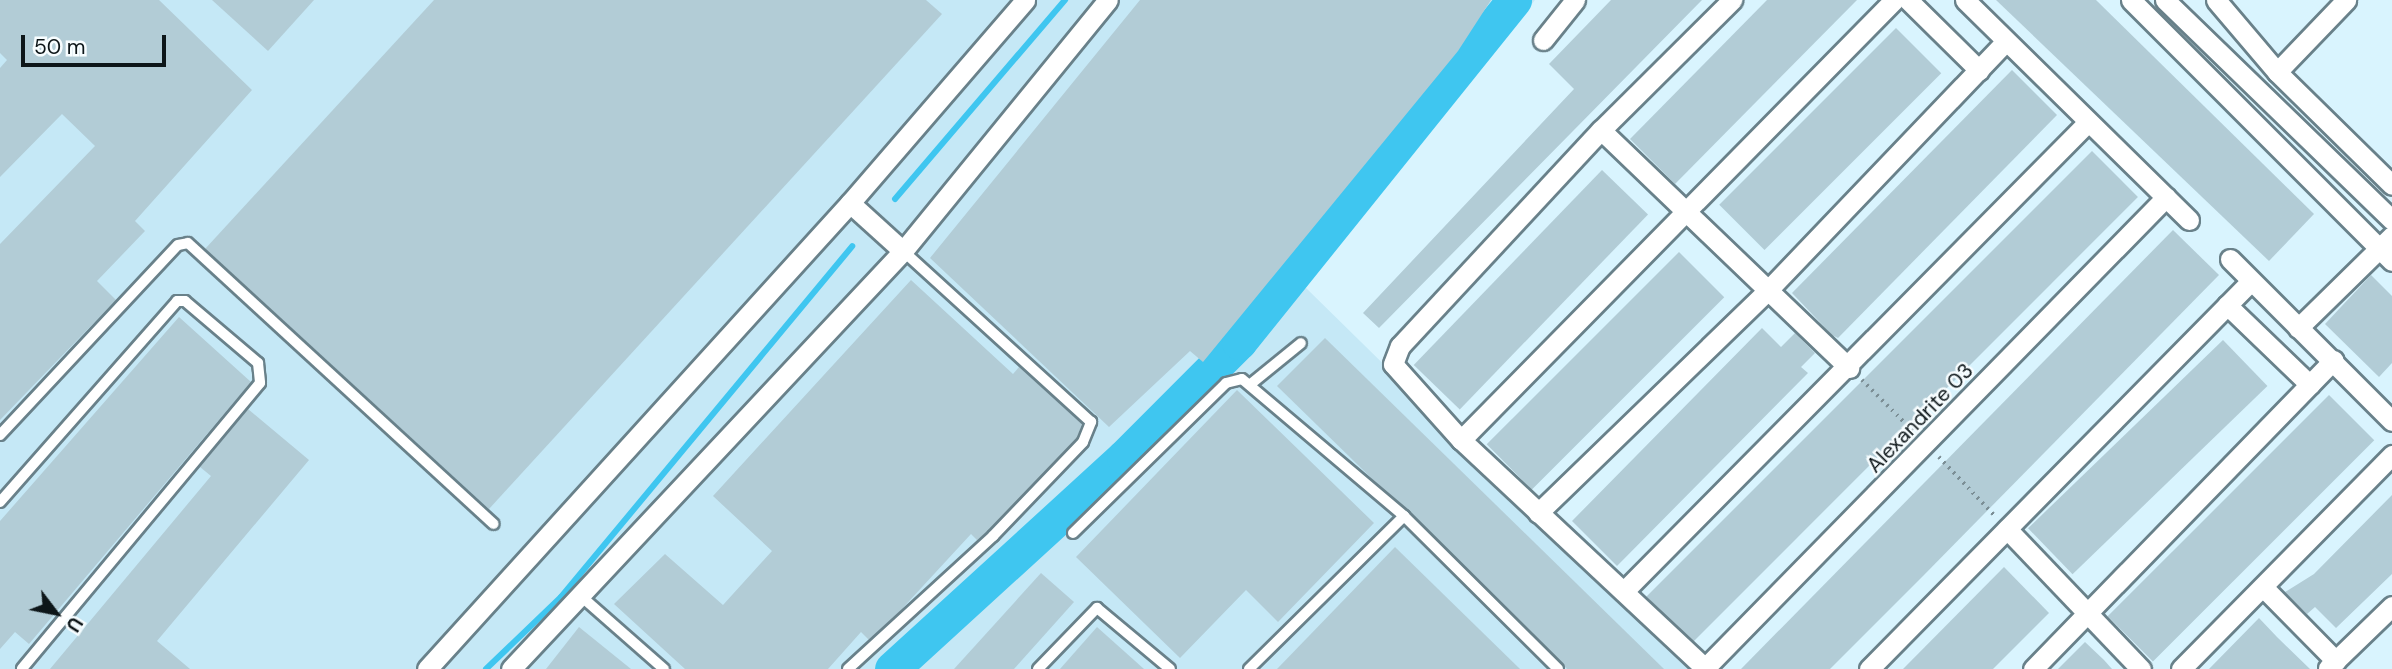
<!DOCTYPE html>
<style>
body{margin:0}
#map{position:relative;width:2392px;height:669px;overflow:hidden;background:#d9f4fe;font-family:"DM Sans",sans-serif}
div>[style]{position:absolute}
[style*='--x']{left:calc(var(--x)*1px);top:calc(var(--y)*1px);width:calc(var(--w)*1px);rotate:calc(var(--a)*1deg)}
.built>*{inset:0;background:#c5e8f6}
.stream>*{height:6px;margin:-3px;padding:0 3px;transform-origin:3px;border-radius:3px;background:#3fc6f0}
.river>*{height:35px;margin:-17.5px;padding:0 17.5px;transform-origin:17.5px;border-radius:17.5px;background:#3fc6f0}
.building>*{inset:0;background:#b2ccd6;transform-origin:0 0}
.path>*{height:3.5px;margin-top:-1.75px;transform-origin:0;background:repeating-linear-gradient(90deg,#7b8e95 0 2px,transparent 0 7px)}
.roads{filter:drop-shadow(2px 0 #69818a) drop-shadow(-2px 0 #69818a) drop-shadow(0 2px #69818a) drop-shadow(0 -2px #69818a)}
.lane>*{height:10px;margin:-5px;padding:0 5px;transform-origin:5px;border-radius:5px;background:#fff}
.street>*{height:19px;margin:-9.5px;padding:0 9.5px;transform-origin:9.5px;border-radius:9.5px;background:#fff}
span{translate:-50% -50%;white-space:nowrap;text-align:center;line-height:1.15;-webkit-text-stroke:5px #f7fdff;paint-order:stroke}
.street-label{font-size:21px;color:#0d1619}
.north{position:absolute;left:21px;top:578px;width:70px;height:70px;-webkit-text-stroke:5px #f7fdff;paint-order:stroke;rotate:122deg;font-size:19px;font-weight:700;line-height:28px;text-align:center;color:#0d1619}
.north::after{content:'';display:block;margin:auto;width:24px;height:32px;background:#0d1619;clip-path:polygon(50% 0,100% 100%,50% 72%,0 100%)}
.scale{position:absolute;left:21px;top:35px;width:145px;height:32px;box-sizing:border-box;border:4px solid #0d1619;border-top:0;padding-left:9px;font-size:21px;line-height:24px;white-space:nowrap;color:#0d1619;-webkit-text-stroke:5px #f7fdff;paint-order:stroke}
</style>
<div id="map">
<div class="built">
<i style="clip-path:polygon(0 0,1535px 0,1305px 287px,1694px 669px,0 669px)"></i>
</div>
<div class="stream">
<i style="--x:895;--y:199;--w:262;--a:-49.5"></i>
<i style="--x:486;--y:669;--w:104;--a:-43.8"></i>
<i style="--x:561;--y:597;--w:456;--a:-50.3"></i>
</div>
<div class="river">
<i style="--x:892;--y:669;--w:314;--a:-42.4"></i>
<i style="--x:1124;--y:457;--w:163;--a:-45"></i>
<i style="--x:1239;--y:342;--w:439;--a:-51.2"></i>
</div>
<div class="building">
<i style="clip-path:polygon(0 0,159px 0,252px 90px,135px 221px,145px 231px,97px 281px,116px 300px,0 420px,0 244px,95px 146px,62px 114px,0 177px,0 68px,7px 60px,0 53px)"></i>
<i style="clip-path:polygon(212px 0,314px 0,268px 51px)"></i>
<i style="clip-path:polygon(434px 0,926px 0,942px 14px,489px 509px,205px 249px)"></i>
<i style="clip-path:polygon(1140px 0,1491px 0,1458px 51px,1203px 362px,1190px 351px,1109px 427px,930px 258px)"></i>
<i style="clip-path:polygon(1611px 0,1702px 0,1379px 328px,1363px 313px,1574px 89px,1549px 64px)"></i>
<i style="clip-path:polygon(1767px 0,1857px 0,1675px 184px,1630px 139px)"></i>
<i style="clip-path:polygon(1996px 0,2096px 0,2314px 214px,2269px 261px)"></i>
<i style="left:1896px;top:28px;width:64px;height:250px;rotate:45deg"></i>
<i style="clip-path:polygon(2012px 70px,2057px 115px,1838px 338px,1832px 335px,1792px 293px)"></i>
<i style="left:2092px;top:151px;width:65px;height:630px;rotate:45deg"></i>
<i style="left:1602px;top:170px;width:64px;height:271px;rotate:44deg"></i>
<i style="clip-path:polygon(2173px 230px,2219px 275px,1923px 576px,1830px 669px,1741px 669px)"></i>
<i style="left:1679px;top:252px;width:64px;height:272px;rotate:45deg"></i>
<i style="clip-path:polygon(2371px 275px,2392px 296px,2392px 363px,2379px 377px,2325px 324px)"></i>
<i style="clip-path:polygon(911px 280px,1013px 374px,1019px 367px,1082px 424px,1077px 438px,988px 531px,977px 540px,971px 534px,899px 612px,869px 640px,861px 632px,828px 669px,685px 669px,614px 604px,665px 554px,723px 605px,772px 551px,713px 496px)"></i>
<i style="clip-path:polygon(179px 317px,251px 382px,29px 644px,15px 632px,0 649px,0 521px)"></i>
<i style="clip-path:polygon(1762px 328px,1781px 347px,1795px 333px,1815px 353px,1801px 367px,1808px 373px,1617px 566px,1572px 521px)"></i>
<i style="clip-path:polygon(1325px 338px,1664px 669px,1567px 669px,1277px 386px)"></i>
<i style="left:2223px;top:340px;width:64px;height:271px;rotate:46deg"></i>
<i style="clip-path:polygon(1237px 390px,1374px 523px,1278px 622px,1246px 590px,1180px 658px,1076px 557px)"></i>
<i style="left:2329px;top:395px;width:64px;height:313px;rotate:45deg"></i>
<i style="clip-path:polygon(248px 409px,309px 460px,157px 641px,190px 669px,50px 669px,211px 476px,200px 467px)"></i>
<i style="clip-path:polygon(2392px 495px,2392px 574px,2336px 628px,2315px 607px,2307px 614px,2285px 592px,2314px 574px)"></i>
<i style="clip-path:polygon(1395px 547px,1520px 669px,1277px 669px)"></i>
<i style="clip-path:polygon(2004px 567px,2049px 613px,1993px 669px,1903px 669px)"></i>
<i style="clip-path:polygon(1041px 573px,1074px 602px,1014px 669px,954px 669px)"></i>
<i style="clip-path:polygon(2259px 618px,2277px 637px,2310px 669px,2209px 669px)"></i>
<i style="clip-path:polygon(579px 627px,631px 669px,546px 669px)"></i>
<i style="clip-path:polygon(1097px 627px,1144px 669px,1060px 669px)"></i>
<i style="clip-path:polygon(2085px 642px,2104px 660px,2112px 669px,2058px 669px)"></i>
</div>
<div class="path">
<i style="--x:1862;--y:380;--w:74;--a:45"></i>
<i style="--x:1939;--y:457;--w:80;--a:46.5"></i>
</div>
<div class="roads">
<div class="lane">
<i style="--x:1252;--y:383;--w:63;--a:-39.2"></i>
<i style="--x:0;--y:435;--w:260;--a:-46.9"></i>
<i style="--x:178;--y:245;--w:10;--a:-11"></i>
<i style="--x:188;--y:243;--w:415;--a:42.6"></i>
<i style="--x:0;--y:502;--w:268;--a:-48.6"></i>
<i style="--x:177;--y:301;--w:8;--a:0"></i>
<i style="--x:185;--y:301;--w:96;--a:40.3"></i>
<i style="--x:258;--y:363;--w:20;--a:84"></i>
<i style="--x:260;--y:383;--w:372;--a:129.8"></i>
<i style="--x:1073;--y:533;--w:214;--a:-44.4"></i>
<i style="--x:1226;--y:383;--w:16;--a:-14"></i>
<i style="--x:1242;--y:379;--w:212;--a:40.2"></i>
<i style="--x:1404;--y:516;--w:217;--a:44.8"></i>
<i style="--x:582;--y:597;--w:109;--a:41.3"></i>
<i style="--x:848;--y:669;--w:197;--a:-42.5"></i>
<i style="--x:993;--y:536;--w:130;--a:-46.2"></i>
<i style="--x:1083;--y:442;--w:22;--a:-68"></i>
<i style="--x:1091;--y:422;--w:254;--a:-137.7"></i>
<i style="--x:1038;--y:669;--w:85;--a:-46"></i>
<i style="--x:1097;--y:608;--w:95;--a:39.9"></i>
<i style="--x:1249;--y:669;--w:218;--a:-44.6"></i>
</div>
<div class="street">
<i style="--x:1908;--y:0;--w:100;--a:44.6"></i>
<i style="--x:1965;--y:0;--w:314;--a:44.5"></i>
<i style="--x:2131;--y:0;--w:369;--a:45"></i>
<i style="--x:2165;--y:0;--w:316;--a:44.1"></i>
<i style="--x:2216;--y:0;--w:94;--a:49.7"></i>
<i style="--x:2277;--y:72;--w:100;--a:-46.2"></i>
<i style="--x:1543;--y:40;--w:51;--a:-51.3"></i>
<i style="--x:2277;--y:72;--w:161;--a:44.5"></i>
<i style="--x:1601;--y:130;--w:344;--a:43.8"></i>
<i style="--x:850;--y:203;--w:72;--a:42.2"></i>
<i style="--x:2230;--y:259;--w:229;--a:45"></i>
<i style="--x:2227;--y:305;--w:115;--a:43.9"></i>
<i style="--x:2298;--y:328;--w:132;--a:-44.4"></i>
<i style="--x:1461;--y:440;--w:617;--a:-45.46"></i>
<i style="--x:1538;--y:513;--w:323;--a:-44.1"></i>
<i style="--x:1770;--y:288;--w:340;--a:-46.3"></i>
<i style="--x:2007;--y:529;--w:194;--a:46.3"></i>
<i style="--x:2263;--y:587;--w:104;--a:45.4"></i>
<i style="--x:1626;--y:589;--w:655;--a:-45.31"></i>
<i style="--x:1705;--y:668;--w:659;--a:-45.61"></i>
<i style="--x:2328;--y:668;--w:89;--a:-44.1"></i>
<i style="--x:427;--y:669;--w:629;--a:-47.77"></i>
<i style="--x:850;--y:203;--w:268;--a:-49.2"></i>
<i style="--x:511;--y:669;--w:573;--a:-46.84"></i>
<i style="--x:903;--y:251;--w:324;--a:-50.8"></i>
<i style="--x:1706;--y:669;--w:335;--a:-136.9"></i>
<i style="--x:1461;--y:440;--w:102;--a:-131.8"></i>
<i style="--x:1393;--y:364;--w:19;--a:-69"></i>
<i style="--x:1400;--y:346;--w:295;--a:-47.1"></i>
<i style="--x:1601;--y:130;--w:185;--a:-44.8"></i>
<i style="--x:1869;--y:669;--w:544;--a:-45.45"></i>
<i style="--x:2033;--y:669;--w:431;--a:-45.8"></i>
<i style="--x:2181;--y:669;--w:301;--a:-45.4"></i>
</div>
</div>
<div class="street-label">
<span style="left:1920px;top:418px;rotate:-46deg">Alexandrite 03</span>
</div>
<div class="north">U</div>
<div class="scale">50 m</div>
</div>
